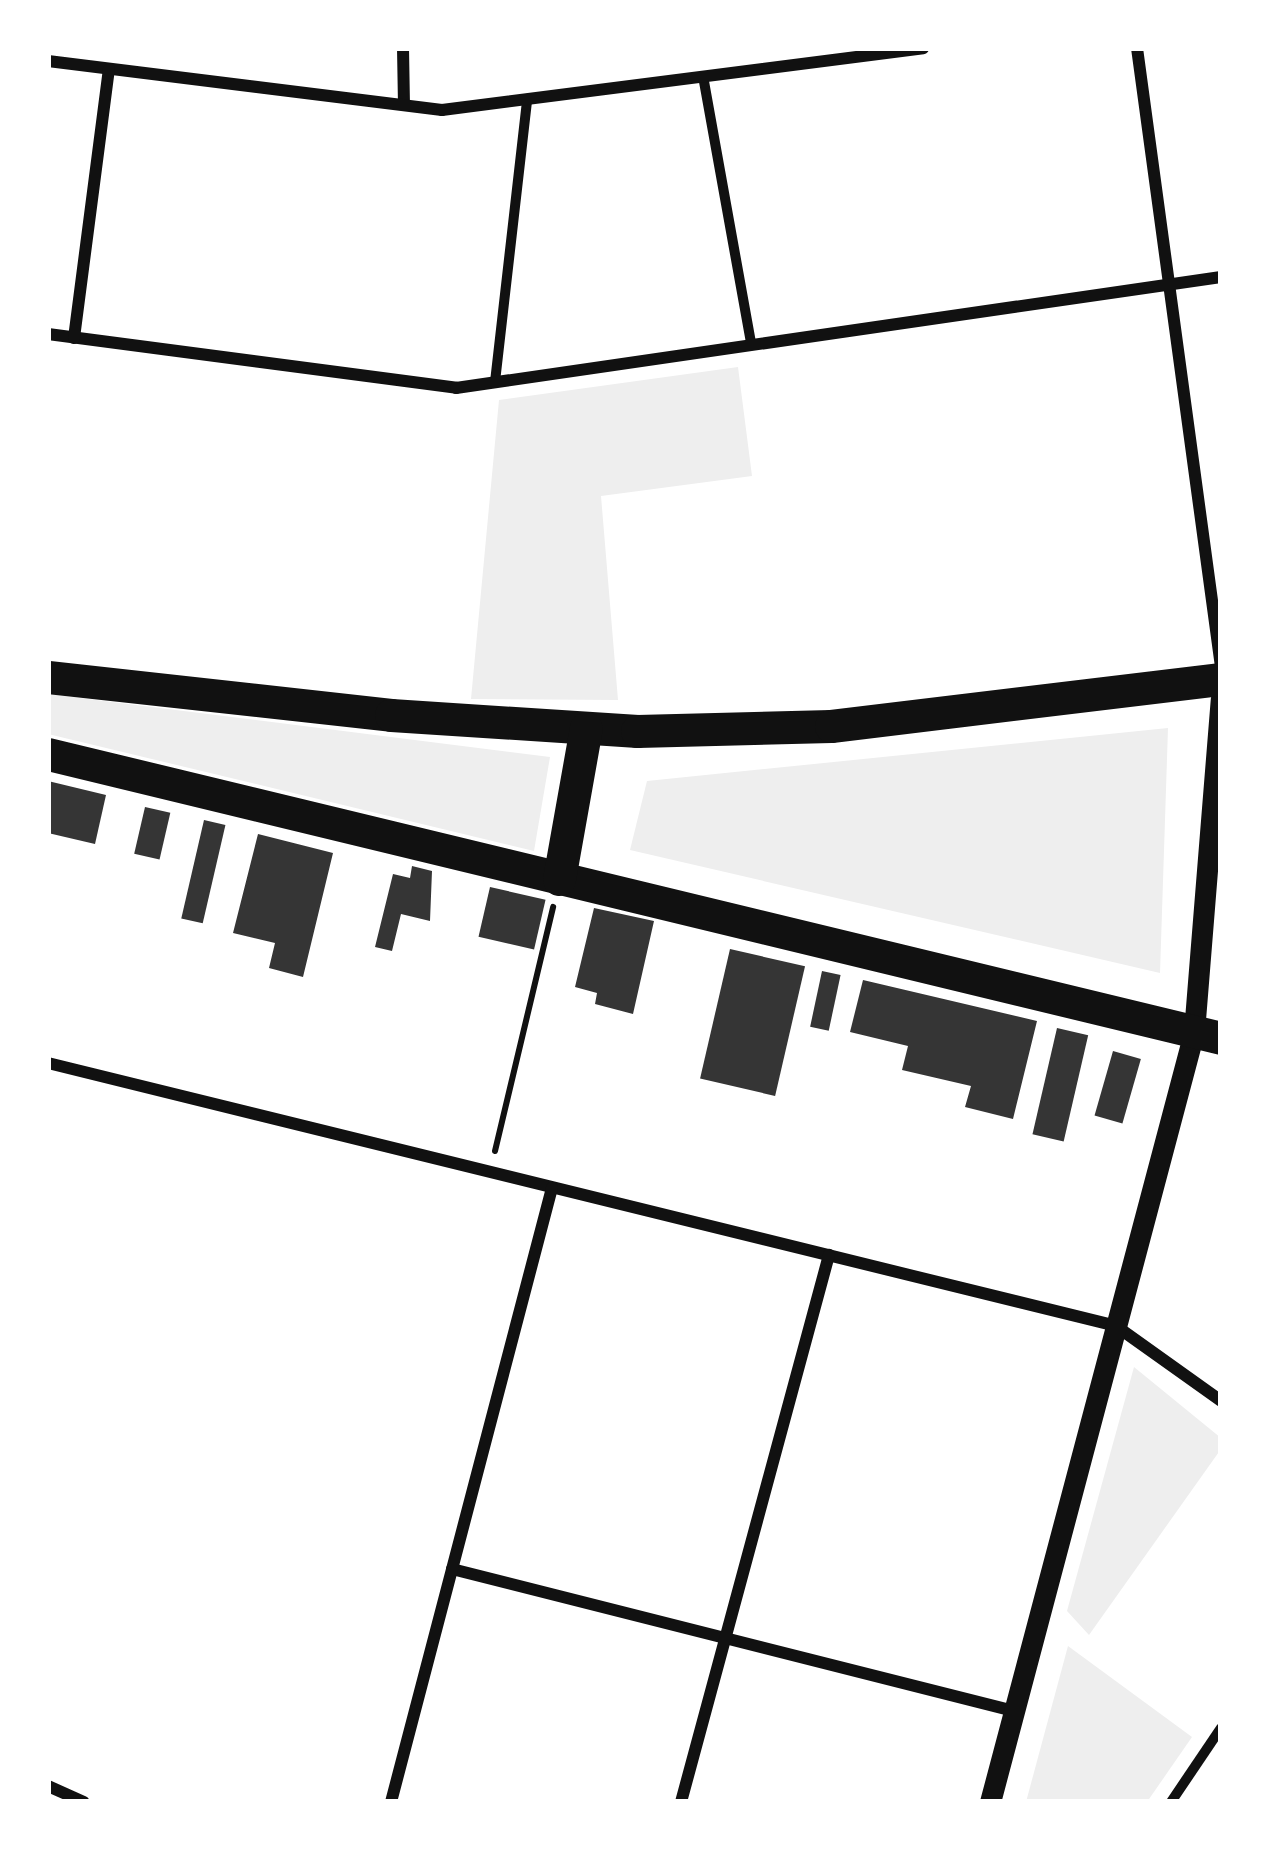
<!DOCTYPE html>
<style>
body{margin:0}
#map{position:relative;width:1269px;height:1850px;overflow:hidden;background:#fff;font-family:"Zilla Slab",serif}
div>[style]{position:absolute}
[style*='--x']{left:calc(var(--x)*1px);top:calc(var(--y)*1px);width:calc(var(--w)*1px);rotate:calc(var(--a)*1deg)}
.green>*{inset:0;background:#eee}
.building>*{inset:0;background:#353535;transform-origin:0 0}
.path>*{height:6px;margin:-3px;padding:0 3px;transform-origin:3px;border-radius:3px;background:#111}
.pedestrian>*{height:10px;margin:-5px;padding:0 5px;transform-origin:5px;border-radius:5px;background:#111}
.minor>*{height:12px;margin:-6px;padding:0 6px;transform-origin:6px;border-radius:6px;background:#111}
.tertiary>*{height:21px;margin:-10.5px;padding:0 10.5px;transform-origin:10.5px;border-radius:10.5px;background:#111}
.trunk>*{height:33px;margin:-16.5px;padding:0 16.5px;transform-origin:16.5px;border-radius:16.5px;background:#111}
span{translate:-50% -50%;white-space:nowrap;text-align:center;line-height:1.15;-webkit-text-stroke:12px #fff;paint-order:stroke}
.frame{position:absolute;inset:0;border:51px solid #fff;pointer-events:none}
</style>
<div id="map">
<div class="green">
<i style="clip-path:polygon(738px 367px,752px 476px,601px 496px,618px 700px,471px 699px,499px 400px)"></i>
<i style="clip-path:polygon(48px 694px,550px 757px,534px 851px,48px 734px)"></i>
<i style="clip-path:polygon(1168px 728px,1160px 973px,630px 850px,647px 781px)"></i>
<i style="clip-path:polygon(1134px 1367px,1221px 1438px,1221px 1449px,1089px 1635px,1067px 1611px)"></i>
<i style="clip-path:polygon(1068px 1646px,1192px 1737px,1147px 1802px,1026px 1802px)"></i>
</div>
<div class="building">
<i style="clip-path:polygon(48px 781px,106px 795px,95px 844px,48px 833px)"></i>
<i style="left:145px;top:807px;width:26px;height:48px;rotate:13deg"></i>
<i style="left:204px;top:820px;width:22px;height:101px;rotate:13deg"></i>
<i style="clip-path:polygon(258px 834px,333px 853px,303px 977px,269px 968px,275px 943px,233px 933px)"></i>
<i style="clip-path:polygon(412px 866px,432px 871px,430px 921px,401px 914px,392px 951px,375px 947px,393px 874px,410px 878px)"></i>
<i style="left:490px;top:887px;width:57px;height:51px;rotate:13deg"></i>
<i style="clip-path:polygon(594px 908px,654px 921px,633px 1014px,595px 1004px,597px 993px,575px 987px)"></i>
<i style="left:730px;top:949px;width:77px;height:133px;rotate:13deg"></i>
<i style="left:822px;top:971px;width:19px;height:57px;rotate:12deg"></i>
<i style="clip-path:polygon(863px 980px,1037px 1021px,1013px 1119px,965px 1107px,971px 1086px,902px 1070px,908px 1046px,850px 1032px)"></i>
<i style="left:1057px;top:1028px;width:32px;height:109px;rotate:13deg"></i>
<i style="left:1113px;top:1051px;width:29px;height:67px;rotate:16deg"></i>
</div>
<div class="path">
<i style="--x:495;--y:1151;--w:251;--a:-76.6"></i>
</div>
<div class="pedestrian">
<i style="--x:703;--y:76;--w:270;--a:79.8"></i>
<i style="--x:495;--y:382;--w:285;--a:-83.5"></i>
<i style="--x:1171;--y:1802;--w:89;--a:-56"></i>
</div>
<div class="minor">
<i style="--x:403;--y:48;--w:57;--a:89"></i>
<i style="--x:1137;--y:48;--w:625;--a:82.27"></i>
<i style="--x:48;--y:61;--w:397;--a:7.1"></i>
<i style="--x:442;--y:110;--w:485;--a:-7.3"></i>
<i style="--x:48;--y:334;--w:412;--a:7.5"></i>
<i style="--x:456;--y:388;--w:773;--a:-8.26"></i>
<i style="--x:74;--y:338;--w:271;--a:-82.6"></i>
<i style="--x:48;--y:1063;--w:1100;--a:13.83"></i>
<i style="--x:1116;--y:1326;--w:129;--a:35.5"></i>
<i style="--x:452;--y:1569;--w:580;--a:14.18"></i>
<i style="--x:48;--y:1786;--w:39;--a:24"></i>
<i style="--x:391;--y:1802;--w:635;--a:-75.31"></i>
<i style="--x:681;--y:1802;--w:567;--a:-74.86"></i>
</div>
<div class="tertiary">
<i style="--x:990;--y:1802;--w:797;--a:-75.16"></i>
<i style="--x:1194;--y:1032;--w:334;--a:-85.4"></i>
</div>
<div class="trunk">
<i style="--x:48;--y:677;--w:345;--a:6.3"></i>
<i style="--x:391;--y:715;--w:247;--a:3.7"></i>
<i style="--x:637;--y:731;--w:194;--a:-1.5"></i>
<i style="--x:831;--y:726;--w:393;--a:-6.9"></i>
<i style="--x:48;--y:754;--w:1207;--a:13.61"></i>
<i style="--x:559;--y:879;--w:153;--a:-79.9"></i>
</div>
<div class="frame"></div>
</div>
